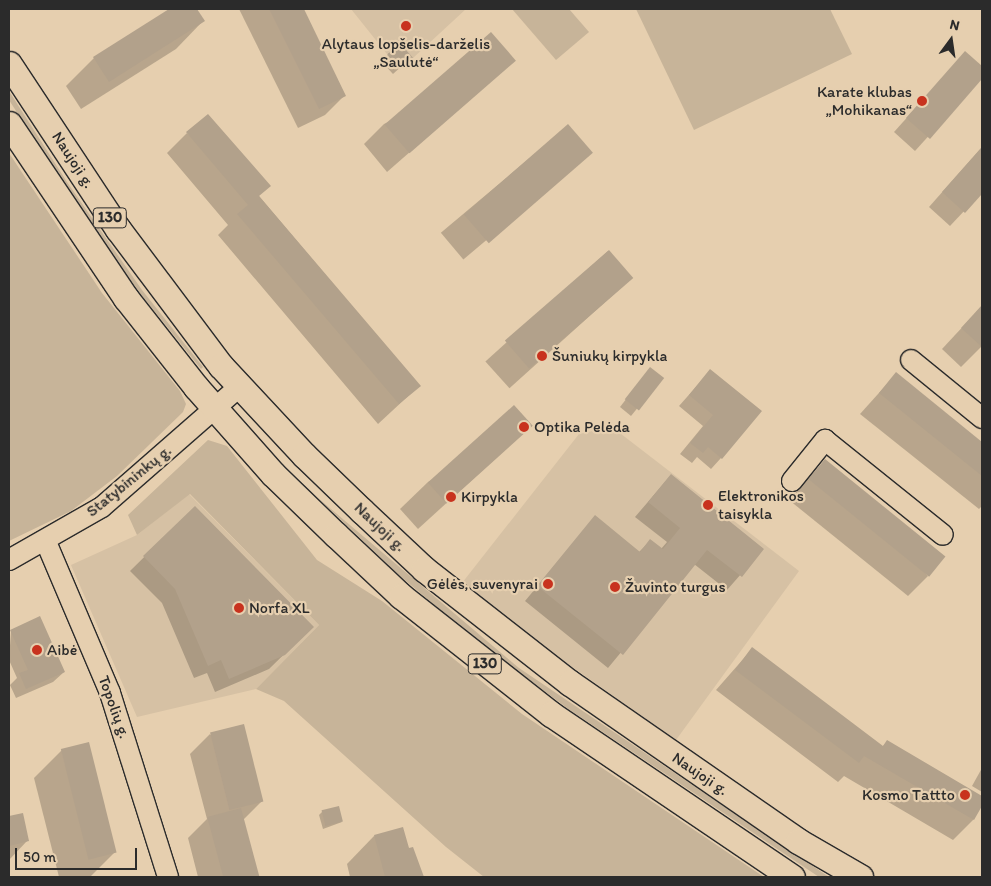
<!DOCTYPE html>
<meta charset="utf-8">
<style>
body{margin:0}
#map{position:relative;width:991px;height:886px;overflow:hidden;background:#e6cfaf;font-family:Itim,sans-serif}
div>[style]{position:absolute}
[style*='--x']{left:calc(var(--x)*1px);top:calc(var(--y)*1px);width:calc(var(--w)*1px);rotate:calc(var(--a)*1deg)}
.built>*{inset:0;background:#d6c1a4}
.green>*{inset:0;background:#c7b499}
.shadow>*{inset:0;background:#0003;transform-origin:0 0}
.building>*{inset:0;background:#b2a18b;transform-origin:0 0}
.roads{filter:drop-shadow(1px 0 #2b2b2b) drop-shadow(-1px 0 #2b2b2b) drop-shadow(0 1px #2b2b2b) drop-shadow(0 -1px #2b2b2b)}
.minor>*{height:20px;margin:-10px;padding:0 10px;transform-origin:10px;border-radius:10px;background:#e6cfaf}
.major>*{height:25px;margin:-12.5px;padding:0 12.5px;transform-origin:12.5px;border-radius:12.5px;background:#e6cfaf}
.dots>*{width:14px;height:14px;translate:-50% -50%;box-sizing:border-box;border:2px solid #e6cfaf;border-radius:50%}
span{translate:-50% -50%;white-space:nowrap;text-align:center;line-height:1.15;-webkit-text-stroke:4.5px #e6cfaf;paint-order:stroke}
.shield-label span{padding:1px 4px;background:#e6cfaf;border:1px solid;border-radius:4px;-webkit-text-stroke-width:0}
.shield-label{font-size:15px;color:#2b2b2b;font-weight:700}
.poi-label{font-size:16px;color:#2b2b2b}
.right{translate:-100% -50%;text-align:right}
.left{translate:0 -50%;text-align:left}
.street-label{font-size:16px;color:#2b2b2b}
.frame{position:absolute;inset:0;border:10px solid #2b2b2b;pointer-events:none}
.north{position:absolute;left:926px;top:15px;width:50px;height:50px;-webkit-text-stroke:4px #e6cfaf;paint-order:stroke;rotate:14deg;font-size:14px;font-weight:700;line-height:20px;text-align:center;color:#2b2b2b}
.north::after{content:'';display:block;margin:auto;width:18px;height:22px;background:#2b2b2b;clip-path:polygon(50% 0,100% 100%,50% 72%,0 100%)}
.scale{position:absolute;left:15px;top:848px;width:122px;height:22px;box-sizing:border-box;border:2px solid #2b2b2b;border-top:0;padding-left:6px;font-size:15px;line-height:18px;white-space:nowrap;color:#2b2b2b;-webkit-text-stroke:4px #e6cfaf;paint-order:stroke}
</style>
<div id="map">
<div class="built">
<i style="clip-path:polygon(351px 9px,466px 9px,413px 58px,400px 43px,387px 54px)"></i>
<i style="clip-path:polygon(612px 427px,799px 571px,676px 740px,551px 652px,462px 583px,579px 434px)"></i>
<i style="clip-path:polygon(189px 494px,319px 625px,256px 689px,137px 717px,71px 565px,137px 535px)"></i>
</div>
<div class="green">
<i style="clip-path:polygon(512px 9px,569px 9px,589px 32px,556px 60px)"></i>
<i style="clip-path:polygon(636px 9px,830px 9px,852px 54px,694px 130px)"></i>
<i style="clip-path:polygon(9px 91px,67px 182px,142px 290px,203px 367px,201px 369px,139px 292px,63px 184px,9px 100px)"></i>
<i style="clip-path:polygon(9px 153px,102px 293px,180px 391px,186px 404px,183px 412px,117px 476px,71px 511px,9px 541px)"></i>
<i style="clip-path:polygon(208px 440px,227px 446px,317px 560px,382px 601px,522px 714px,764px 877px,484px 877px,446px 847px,284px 701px,256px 689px,319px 625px,190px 494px,137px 535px,128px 515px)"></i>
<i style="clip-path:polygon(318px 498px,519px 668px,829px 877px,819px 877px,567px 708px,469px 634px,399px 575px)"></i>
</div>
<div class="shadow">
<i style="clip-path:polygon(171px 9px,196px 9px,203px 21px,176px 49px,81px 109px,66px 86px,94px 58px)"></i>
<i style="clip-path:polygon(239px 9px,302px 9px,345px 95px,325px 115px,298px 128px)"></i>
<i style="clip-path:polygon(965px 53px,982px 68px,982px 77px,915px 151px,894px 132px)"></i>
<i style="clip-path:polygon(388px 55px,404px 64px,393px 74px,381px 61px)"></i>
<i style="clip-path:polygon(514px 61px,387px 172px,364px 144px,384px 124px)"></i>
<i style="left:568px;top:126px;width:35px;height:166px;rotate:50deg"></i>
<i style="clip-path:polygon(187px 133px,259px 196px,419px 386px,378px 424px,218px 235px,228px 225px,167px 153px)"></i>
<i style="clip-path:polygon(982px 147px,982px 192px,950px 226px,929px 207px)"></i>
<i style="left:608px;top:251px;width:36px;height:165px;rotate:48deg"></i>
<i style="clip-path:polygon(982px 306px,982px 346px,961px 367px,942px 349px)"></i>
<i style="clip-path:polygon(710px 371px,721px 458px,711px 469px,697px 457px,692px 463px,680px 454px,703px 426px,679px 406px)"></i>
<i style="clip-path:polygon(896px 374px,982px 444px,982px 506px,979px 509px,860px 414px)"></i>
<i style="clip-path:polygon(644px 376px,662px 378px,631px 416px,620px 407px)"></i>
<i style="clip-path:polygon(531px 426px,418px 529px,400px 509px,428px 482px)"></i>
<i style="clip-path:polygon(825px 460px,928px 576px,908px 596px,789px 500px)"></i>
<i style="clip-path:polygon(671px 475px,763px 549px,727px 590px,694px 564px,608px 668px,525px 601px,595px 517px,639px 552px,650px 541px,661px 549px,667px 542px,635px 517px)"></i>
<i style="clip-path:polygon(195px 507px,312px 627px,269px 669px,215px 692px,207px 673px,194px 678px,162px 603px,130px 571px)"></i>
<i style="clip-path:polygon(11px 631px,64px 672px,53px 682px,16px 698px,10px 685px,17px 678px,9px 660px)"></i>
<i style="clip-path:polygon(752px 649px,882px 747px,887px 742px,982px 798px,973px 820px,953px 840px,844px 776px,838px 782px,716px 690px)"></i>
<i style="clip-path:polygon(210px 734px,262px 801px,243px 820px,257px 877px,198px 877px,188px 838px,207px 819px,190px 754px)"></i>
<i style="clip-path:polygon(62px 750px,115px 852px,90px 877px,59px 877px,34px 778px)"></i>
<i style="clip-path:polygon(982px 768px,982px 792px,972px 786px)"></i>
<i style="clip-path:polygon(322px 812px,342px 822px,323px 829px,319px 815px)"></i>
<i style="clip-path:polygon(22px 814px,28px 840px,9px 860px,9px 818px)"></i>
<i style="clip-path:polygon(374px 836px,412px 849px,423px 877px,350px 877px,347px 864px)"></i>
</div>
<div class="building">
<i style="clip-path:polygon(169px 9px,197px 9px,205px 21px,109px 82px,93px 57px)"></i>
<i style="clip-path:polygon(269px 9px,304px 9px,346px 96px,319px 109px)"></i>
<i style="left:491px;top:32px;width:38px;height:141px;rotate:49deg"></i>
<i style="left:400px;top:43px;width:20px;height:17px;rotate:49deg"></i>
<i style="clip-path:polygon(965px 51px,982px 66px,982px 79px,930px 139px,906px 118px)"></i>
<i style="clip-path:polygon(208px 114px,271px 186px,259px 196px,421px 386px,399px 404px,237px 214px,248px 205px,186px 132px)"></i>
<i style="left:568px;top:124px;width:38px;height:138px;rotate:49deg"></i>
<i style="clip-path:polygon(982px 147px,982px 194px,965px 213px,942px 192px)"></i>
<i style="left:609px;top:250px;width:37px;height:138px;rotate:49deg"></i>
<i style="clip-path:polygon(982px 305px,982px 347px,961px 328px)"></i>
<i style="left:650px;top:367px;width:18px;height:41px;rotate:38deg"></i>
<i style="clip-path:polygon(710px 369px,762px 411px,722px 459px,708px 447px,703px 453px,690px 443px,713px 415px,689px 395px)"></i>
<i style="clip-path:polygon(896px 372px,982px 442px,982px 476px,879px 393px)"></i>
<i style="left:514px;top:405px;width:28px;height:116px;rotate:48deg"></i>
<i style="left:825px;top:459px;width:155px;height:26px;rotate:39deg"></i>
<i style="clip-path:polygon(671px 474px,764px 549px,742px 577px,707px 550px,623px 655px,537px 586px,595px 515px,640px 552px,650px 539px,663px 549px,680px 528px,648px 502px)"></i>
<i style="clip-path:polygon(195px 506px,314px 627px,285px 655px,229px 679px,221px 660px,208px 666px,175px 589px,143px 556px)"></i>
<i style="clip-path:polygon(40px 616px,65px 672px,26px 689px,19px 673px,28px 670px,10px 630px)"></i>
<i style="clip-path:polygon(752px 647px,883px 746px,887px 740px,982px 796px,982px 806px,974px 820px,864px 756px,859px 763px,735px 670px)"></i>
<i style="left:244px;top:724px;width:80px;height:35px;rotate:76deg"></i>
<i style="left:89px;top:742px;width:114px;height:29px;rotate:76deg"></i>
<i style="left:339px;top:806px;width:16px;height:18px;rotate:76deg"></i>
<i style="left:241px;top:808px;width:71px;height:35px;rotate:75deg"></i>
<i style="clip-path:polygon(23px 813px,29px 841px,9px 846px,9px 816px)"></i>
<i style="clip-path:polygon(403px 827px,409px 848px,413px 847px,424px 877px,385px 877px,374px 835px)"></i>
</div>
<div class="roads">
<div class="minor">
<i style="--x:911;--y:360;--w:92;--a:39.2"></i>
<i style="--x:792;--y:481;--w:53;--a:-51.2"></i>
<i style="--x:825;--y:440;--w:151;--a:38.8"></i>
<i style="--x:46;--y:542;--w:164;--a:67"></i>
<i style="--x:110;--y:693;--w:193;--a:72.5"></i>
<i style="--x:9;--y:560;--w:107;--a:-29.7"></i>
<i style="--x:102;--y:507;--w:182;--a:-41.2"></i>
</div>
<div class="major">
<i style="--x:9;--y:64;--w:198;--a:56.6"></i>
<i style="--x:118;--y:229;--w:171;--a:53.1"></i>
<i style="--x:221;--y:366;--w:122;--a:47"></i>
<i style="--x:304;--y:455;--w:81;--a:44"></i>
<i style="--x:362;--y:511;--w:85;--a:43.1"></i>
<i style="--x:424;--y:569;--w:185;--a:38"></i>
<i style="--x:570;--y:683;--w:277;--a:34.7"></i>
<i style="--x:798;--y:841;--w:72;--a:30.1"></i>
<i style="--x:9;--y:124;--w:210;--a:56.1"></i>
<i style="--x:126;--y:298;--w:113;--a:51.8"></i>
<i style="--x:196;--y:387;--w:116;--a:48.5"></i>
<i style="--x:273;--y:474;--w:88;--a:44.1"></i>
<i style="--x:336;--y:535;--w:89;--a:43.2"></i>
<i style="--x:401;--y:596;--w:191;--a:38.2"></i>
<i style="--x:551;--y:714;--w:291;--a:34.1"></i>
</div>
</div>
<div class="dots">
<i style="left:406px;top:26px;background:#c8321e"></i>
<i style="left:922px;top:101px;background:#c8321e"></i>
<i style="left:542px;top:356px;background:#c8321e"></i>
<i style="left:524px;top:427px;background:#c8321e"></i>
<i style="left:451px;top:497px;background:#c8321e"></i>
<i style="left:708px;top:505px;background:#c8321e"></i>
<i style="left:548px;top:584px;background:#c8321e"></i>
<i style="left:615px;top:587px;background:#c8321e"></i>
<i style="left:239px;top:608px;background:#c8321e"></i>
<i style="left:37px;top:650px;background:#c8321e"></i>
<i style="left:965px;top:795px;background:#c8321e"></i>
</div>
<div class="shield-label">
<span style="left:110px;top:218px">130</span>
<span style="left:485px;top:664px">130</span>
</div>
<div class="poi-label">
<span style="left:406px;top:53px">Alytaus lopšelis-darželis<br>„Saulutė“</span>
<span class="right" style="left:912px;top:101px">Karate klubas<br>„Mohikanas“</span>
<span class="left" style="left:552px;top:356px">Šuniukų kirpykla</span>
<span class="left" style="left:534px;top:427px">Optika Pelėda</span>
<span class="left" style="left:718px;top:505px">Elektronikos<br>taisykla</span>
<span class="left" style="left:461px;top:497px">Kirpykla</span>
<span class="right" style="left:538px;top:584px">Gėlės, suvenyrai</span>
<span class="left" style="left:625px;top:587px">Žuvinto turgus</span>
<span class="left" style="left:249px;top:608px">Norfa XL</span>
<span class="left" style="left:47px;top:650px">Aibė</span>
<span class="right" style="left:955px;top:795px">Kosmo Tattto</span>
</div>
<div class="street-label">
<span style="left:73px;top:160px;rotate:57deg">Naujoji g.</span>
<span style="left:129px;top:481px;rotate:-39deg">Statybininkų g.</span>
<span style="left:380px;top:527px;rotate:43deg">Naujoji g.</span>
<span style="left:114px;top:707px;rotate:70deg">Topolių g.</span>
<span style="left:700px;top:774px;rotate:34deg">Naujoji g.</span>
</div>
<div class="frame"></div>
<div class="north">N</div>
<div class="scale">50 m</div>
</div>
